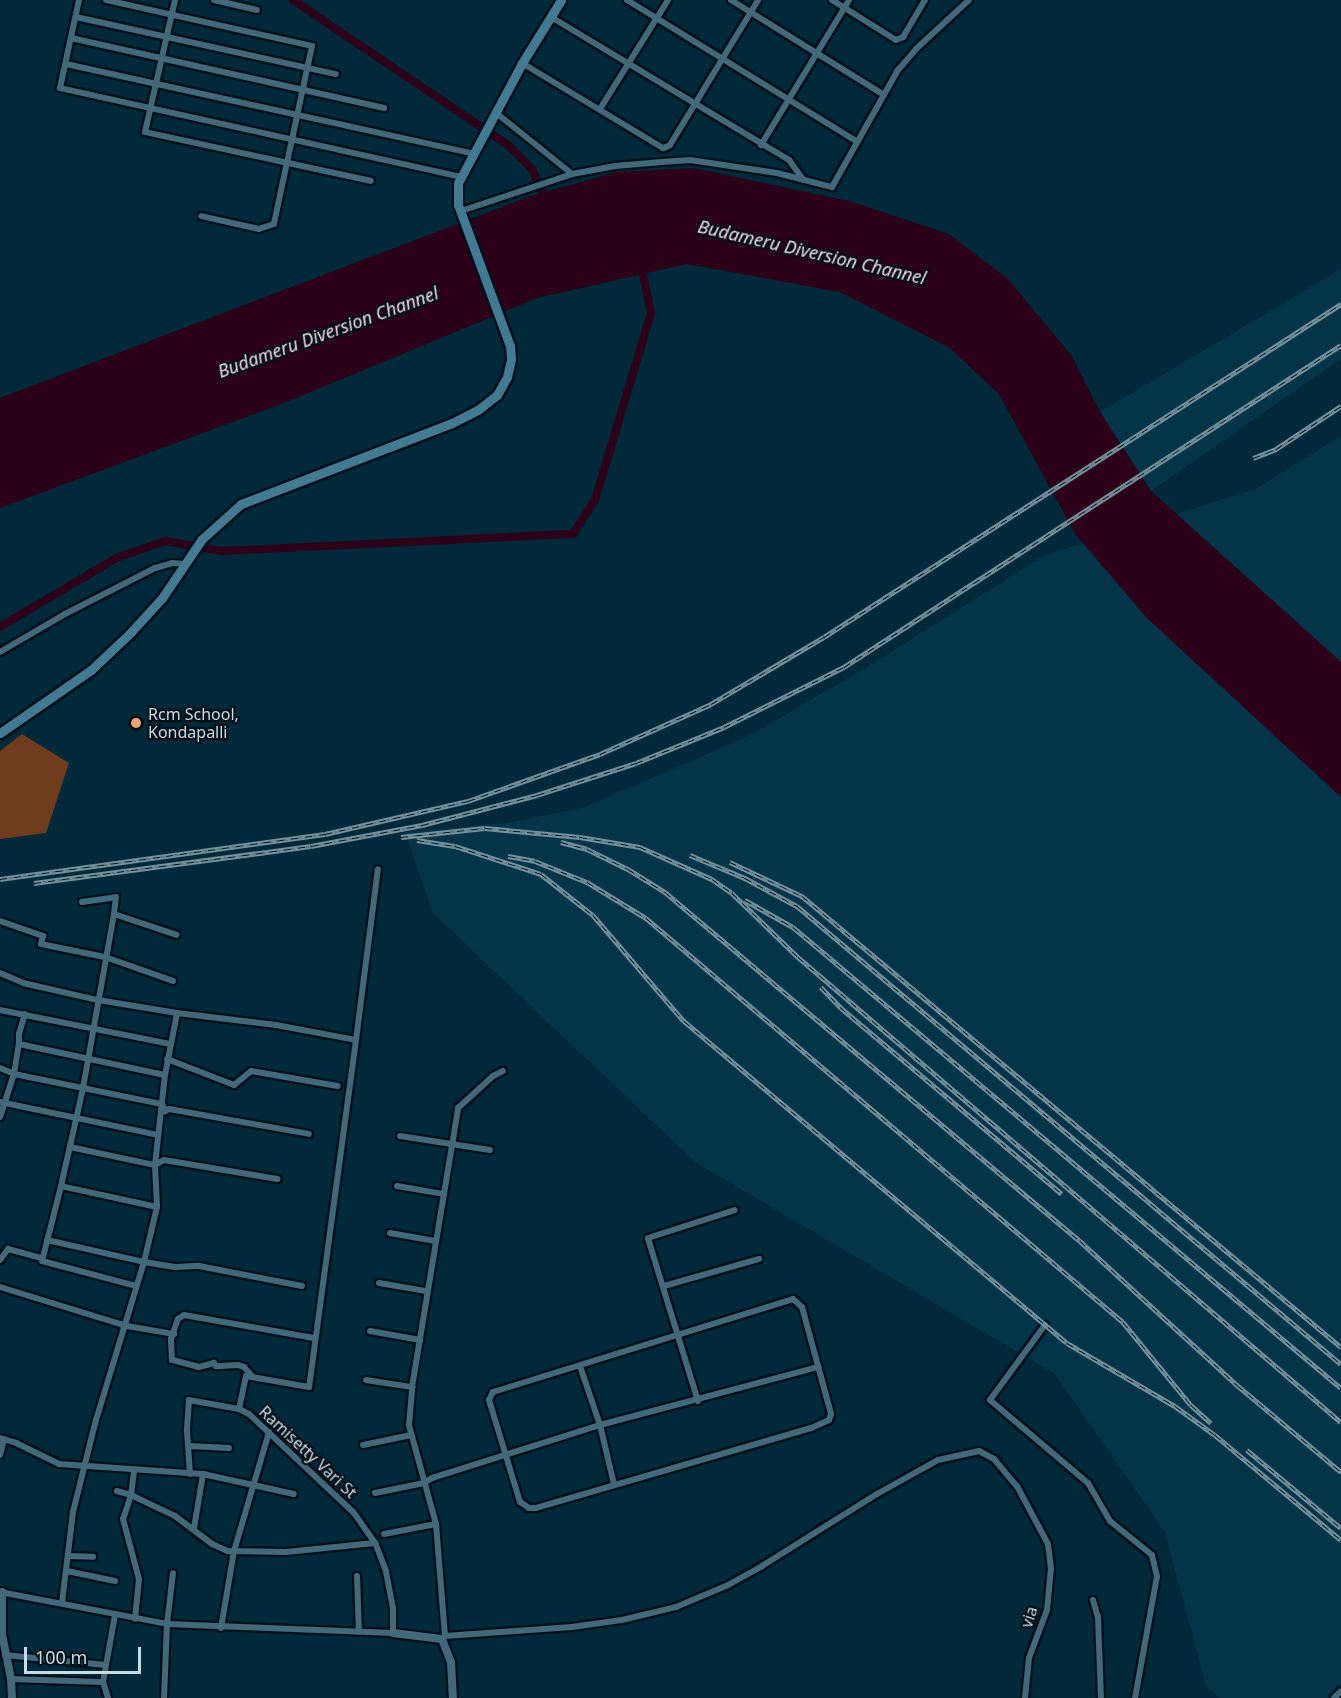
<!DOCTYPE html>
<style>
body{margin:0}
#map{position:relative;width:1341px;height:1698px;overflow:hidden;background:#022939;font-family:"Noto Sans",sans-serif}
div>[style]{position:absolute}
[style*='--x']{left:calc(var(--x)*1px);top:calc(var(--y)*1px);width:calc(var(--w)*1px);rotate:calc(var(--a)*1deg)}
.built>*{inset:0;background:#043448}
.green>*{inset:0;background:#6f3c1d}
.water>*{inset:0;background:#2d0019}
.canal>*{height:8px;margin:-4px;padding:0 4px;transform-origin:4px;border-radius:4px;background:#2d0019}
.roads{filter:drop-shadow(2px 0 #00111d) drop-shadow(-2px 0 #00111d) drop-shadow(0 2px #00111d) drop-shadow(0 -2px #00111d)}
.minor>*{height:6px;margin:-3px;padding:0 3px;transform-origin:3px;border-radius:3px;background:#43687a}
.tertiary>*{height:8px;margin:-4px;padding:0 4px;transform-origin:4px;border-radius:4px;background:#43687a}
.secondary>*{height:9px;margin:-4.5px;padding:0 4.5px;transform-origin:4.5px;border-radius:4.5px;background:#447992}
.rail>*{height:4.5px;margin-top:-2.25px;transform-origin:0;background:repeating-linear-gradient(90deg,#031017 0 7px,#75919d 0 14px);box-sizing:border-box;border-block:2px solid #75919d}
.dots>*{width:16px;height:16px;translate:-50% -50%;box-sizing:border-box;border:3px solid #031017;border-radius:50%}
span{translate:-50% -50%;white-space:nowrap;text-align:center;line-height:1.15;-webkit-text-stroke:4.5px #031017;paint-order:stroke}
.poi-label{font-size:16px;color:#c8dce6}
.left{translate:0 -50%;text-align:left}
.street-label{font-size:16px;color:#c8dce6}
.water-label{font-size:18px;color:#f2d5e1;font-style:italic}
.scale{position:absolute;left:24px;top:1647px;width:117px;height:27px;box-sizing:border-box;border:3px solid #c8dce6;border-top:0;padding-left:8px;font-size:18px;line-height:21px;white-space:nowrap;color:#c8dce6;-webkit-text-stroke:4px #031017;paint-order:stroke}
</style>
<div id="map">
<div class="built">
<i style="clip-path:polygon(1341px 269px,1341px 359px,1151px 491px,1100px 412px)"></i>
<i style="clip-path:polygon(1341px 436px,1341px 1698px,1219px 1698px,1206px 1686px,1165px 1532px,1055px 1374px,695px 1162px,433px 913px,405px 832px,512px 822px,585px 807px,749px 736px,867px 667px,1045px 555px,1256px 489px)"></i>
</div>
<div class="green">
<i style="clip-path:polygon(22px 734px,69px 763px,46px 833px,0 839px,0 751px)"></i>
</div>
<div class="water">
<i style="clip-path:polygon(693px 168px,849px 201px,949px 234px,1008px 279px,1071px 355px,1100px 412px,1151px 491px,1341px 662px,1341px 797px,1147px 618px,1076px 535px,999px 394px,950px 348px,840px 292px,687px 264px,537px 298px,284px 403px,0 508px,0 398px,531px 196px,617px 172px)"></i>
</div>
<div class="canal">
<i style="--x:293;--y:0;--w:259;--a:34"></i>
<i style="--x:508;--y:145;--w:34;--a:45"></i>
<i style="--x:532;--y:169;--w:35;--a:66"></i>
<i style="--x:0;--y:627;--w:135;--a:-30.7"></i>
<i style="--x:116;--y:558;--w:52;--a:-19.1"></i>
<i style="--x:165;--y:541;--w:58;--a:10"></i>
<i style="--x:222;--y:551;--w:351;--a:-2.8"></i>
<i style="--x:573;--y:534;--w:40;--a:-57.1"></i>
<i style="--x:595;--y:500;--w:195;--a:-73.3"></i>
<i style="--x:651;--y:313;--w:49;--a:-101.8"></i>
</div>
<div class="roads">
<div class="minor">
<i style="--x:79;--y:0;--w:90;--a:102.2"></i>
<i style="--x:60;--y:88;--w:410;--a:12.5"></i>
<i style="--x:106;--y:0;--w:211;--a:12.6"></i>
<i style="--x:312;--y:46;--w:182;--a:102.1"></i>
<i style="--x:274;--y:224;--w:16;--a:162"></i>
<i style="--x:259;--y:229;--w:59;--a:-167.4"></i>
<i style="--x:175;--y:0;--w:135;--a:102.8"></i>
<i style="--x:145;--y:132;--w:231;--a:12.2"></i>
<i style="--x:214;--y:0;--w:44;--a:13.1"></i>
<i style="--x:627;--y:0;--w:269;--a:31.6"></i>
<i style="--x:731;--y:0;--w:180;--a:31.8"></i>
<i style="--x:832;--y:0;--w:75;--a:32"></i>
<i style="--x:896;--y:40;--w:8;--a:-23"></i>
<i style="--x:903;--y:37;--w:43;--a:-59.3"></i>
<i style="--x:76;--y:17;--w:266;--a:12.4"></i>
<i style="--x:551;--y:17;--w:278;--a:31"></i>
<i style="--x:789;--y:160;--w:24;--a:54"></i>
<i style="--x:71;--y:38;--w:321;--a:12.6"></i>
<i style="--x:522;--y:63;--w:165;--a:31.1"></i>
<i style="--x:663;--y:148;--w:3;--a:-18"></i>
<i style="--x:666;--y:147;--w:4;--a:-27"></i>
<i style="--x:670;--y:145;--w:170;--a:-58.7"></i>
<i style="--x:66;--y:64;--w:416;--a:12.4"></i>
<i style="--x:600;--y:109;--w:128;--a:-58"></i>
<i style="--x:495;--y:112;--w:99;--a:38.8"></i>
<i style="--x:761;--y:145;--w:170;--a:-58.7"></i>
<i style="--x:461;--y:211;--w:117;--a:-18.4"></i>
<i style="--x:572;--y:174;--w:44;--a:-10.5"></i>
<i style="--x:615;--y:166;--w:47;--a:-4.9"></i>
<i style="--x:662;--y:162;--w:28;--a:-4"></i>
<i style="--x:690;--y:160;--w:88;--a:8.5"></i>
<i style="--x:777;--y:173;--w:57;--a:14.3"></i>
<i style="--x:832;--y:187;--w:134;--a:-60.6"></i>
<i style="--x:898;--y:70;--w:28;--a:-49"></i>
<i style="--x:916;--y:49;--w:72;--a:-42.8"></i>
<i style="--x:0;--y:652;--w:75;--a:-30.3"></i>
<i style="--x:65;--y:614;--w:101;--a:-27.1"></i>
<i style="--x:155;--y:568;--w:18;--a:-16"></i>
<i style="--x:172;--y:563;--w:13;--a:4"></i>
<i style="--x:82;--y:902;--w:34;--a:-8"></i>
<i style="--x:116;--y:897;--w:17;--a:97"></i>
<i style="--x:0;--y:921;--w:46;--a:19.2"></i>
<i style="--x:43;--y:936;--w:8;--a:104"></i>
<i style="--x:41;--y:944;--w:65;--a:11.5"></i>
<i style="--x:105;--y:957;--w:72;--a:19.4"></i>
<i style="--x:0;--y:973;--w:25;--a:23"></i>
<i style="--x:23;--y:983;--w:77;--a:12.8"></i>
<i style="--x:98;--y:1000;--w:80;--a:9.3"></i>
<i style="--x:177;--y:1013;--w:100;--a:6.9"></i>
<i style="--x:276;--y:1025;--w:81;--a:10.6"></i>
<i style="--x:356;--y:1040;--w:350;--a:97.7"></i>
<i style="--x:309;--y:1387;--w:64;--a:-170.1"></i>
<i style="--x:246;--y:1376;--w:34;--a:102"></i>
<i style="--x:0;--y:1010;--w:173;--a:11.3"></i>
<i style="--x:25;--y:1014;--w:21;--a:107"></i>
<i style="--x:19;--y:1034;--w:10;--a:90"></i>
<i style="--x:19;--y:1044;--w:149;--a:12"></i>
<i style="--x:356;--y:1040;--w:172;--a:-82.7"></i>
<i style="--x:167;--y:1059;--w:72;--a:21.2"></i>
<i style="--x:234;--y:1085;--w:22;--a:-39"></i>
<i style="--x:251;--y:1071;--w:88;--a:9.8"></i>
<i style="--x:0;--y:1068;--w:15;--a:23"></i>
<i style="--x:14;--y:1074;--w:151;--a:11.5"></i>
<i style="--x:162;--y:1104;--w:8;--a:67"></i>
<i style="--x:165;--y:1111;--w:4;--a:-27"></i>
<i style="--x:169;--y:1109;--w:142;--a:10.1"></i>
<i style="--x:0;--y:1102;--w:161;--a:11.8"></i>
<i style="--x:0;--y:1117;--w:45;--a:-72"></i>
<i style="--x:14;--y:1074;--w:30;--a:-81"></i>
<i style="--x:400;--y:1136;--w:91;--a:8.8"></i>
<i style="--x:70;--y:1147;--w:87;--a:12"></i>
<i style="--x:155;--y:1165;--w:10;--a:-29"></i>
<i style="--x:164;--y:1160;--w:115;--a:9.5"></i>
<i style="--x:61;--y:1186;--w:77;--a:104.2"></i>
<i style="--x:42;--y:1261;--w:97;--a:14.9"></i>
<i style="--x:397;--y:1186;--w:48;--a:9.7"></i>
<i style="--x:157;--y:1207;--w:98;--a:-167.7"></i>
<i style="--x:61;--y:1186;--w:100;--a:-77.3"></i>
<i style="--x:83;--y:1088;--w:177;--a:-79.9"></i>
<i style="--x:114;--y:914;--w:66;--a:18.4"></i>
<i style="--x:390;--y:1233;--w:46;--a:10.1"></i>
<i style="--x:47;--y:1240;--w:99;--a:12.8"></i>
<i style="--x:144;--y:1262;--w:33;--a:9"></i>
<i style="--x:177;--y:1267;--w:22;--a:-3"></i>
<i style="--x:199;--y:1266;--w:105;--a:11"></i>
<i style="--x:0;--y:1260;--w:14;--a:-54"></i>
<i style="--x:8;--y:1249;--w:34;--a:15"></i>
<i style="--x:379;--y:1283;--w:48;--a:9.7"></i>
<i style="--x:664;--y:1286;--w:99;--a:-15.9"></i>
<i style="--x:0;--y:1287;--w:133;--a:17.1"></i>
<i style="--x:127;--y:1326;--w:48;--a:9.7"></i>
<i style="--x:793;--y:1299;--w:12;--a:42"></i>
<i style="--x:802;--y:1307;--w:111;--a:74.8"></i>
<i style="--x:831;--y:1414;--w:6;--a:108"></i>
<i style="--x:829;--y:1420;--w:20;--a:156"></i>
<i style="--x:811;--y:1428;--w:287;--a:163.8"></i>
<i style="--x:535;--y:1508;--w:6;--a:180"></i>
<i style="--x:529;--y:1508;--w:11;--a:-146"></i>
<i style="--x:520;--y:1502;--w:107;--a:-106.9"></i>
<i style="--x:489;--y:1400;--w:9;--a:-63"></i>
<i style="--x:493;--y:1392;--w:314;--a:-17.2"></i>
<i style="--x:1045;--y:1325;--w:93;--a:126.3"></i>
<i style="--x:990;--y:1400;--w:128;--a:40.3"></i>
<i style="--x:1088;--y:1483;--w:44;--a:59.9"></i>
<i style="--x:1110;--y:1521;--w:54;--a:39"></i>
<i style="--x:1152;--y:1555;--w:22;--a:77"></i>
<i style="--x:1157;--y:1576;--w:124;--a:100.2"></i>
<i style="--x:370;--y:1331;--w:51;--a:10.2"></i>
<i style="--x:580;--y:1366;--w:62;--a:71.3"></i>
<i style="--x:600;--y:1425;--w:61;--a:76.7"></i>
<i style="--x:252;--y:1376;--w:12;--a:-132"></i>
<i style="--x:244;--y:1367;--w:6;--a:-162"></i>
<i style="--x:238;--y:1365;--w:22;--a:177"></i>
<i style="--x:216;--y:1366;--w:4;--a:-124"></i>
<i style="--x:214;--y:1363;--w:16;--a:165"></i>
<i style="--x:199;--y:1367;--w:28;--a:-165"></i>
<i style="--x:172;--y:1360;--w:21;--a:-93"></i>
<i style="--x:171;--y:1339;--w:21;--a:-71"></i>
<i style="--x:178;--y:1319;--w:7;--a:-34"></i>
<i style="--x:184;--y:1315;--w:132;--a:10"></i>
<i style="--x:366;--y:1380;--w:47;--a:8.7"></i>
<i style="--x:698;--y:1401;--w:170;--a:-107.1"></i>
<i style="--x:648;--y:1238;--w:91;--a:-17.8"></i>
<i style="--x:0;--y:1438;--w:17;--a:17"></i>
<i style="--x:16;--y:1443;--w:48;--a:26"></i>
<i style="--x:59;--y:1464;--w:144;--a:4"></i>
<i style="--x:203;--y:1474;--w:93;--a:12.4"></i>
<i style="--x:363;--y:1445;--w:49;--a:-11.8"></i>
<i style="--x:189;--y:1446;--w:40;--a:2.9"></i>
<i style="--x:0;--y:1455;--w:16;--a:-76"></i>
<i style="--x:134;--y:1471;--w:24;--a:97"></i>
<i style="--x:131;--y:1495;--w:25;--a:108"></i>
<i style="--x:123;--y:1519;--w:62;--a:75.1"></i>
<i style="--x:139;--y:1579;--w:40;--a:95.7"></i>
<i style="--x:117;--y:1491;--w:15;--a:16"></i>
<i style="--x:131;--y:1495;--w:49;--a:25.5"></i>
<i style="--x:175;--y:1516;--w:46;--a:37.1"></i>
<i style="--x:212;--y:1544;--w:17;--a:24"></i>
<i style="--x:228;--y:1551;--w:58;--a:1"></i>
<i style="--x:286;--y:1552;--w:89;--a:-5.8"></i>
<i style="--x:375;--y:1493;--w:50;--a:-11.5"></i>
<i style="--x:424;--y:1483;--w:9;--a:-32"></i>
<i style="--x:432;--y:1478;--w:176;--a:-17.5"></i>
<i style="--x:600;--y:1425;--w:226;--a:-14.9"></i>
<i style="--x:194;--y:1528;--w:55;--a:-80.5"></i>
<i style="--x:384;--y:1534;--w:53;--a:-10.9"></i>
<i style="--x:68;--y:1556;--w:25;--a:2"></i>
<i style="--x:67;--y:1571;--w:49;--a:11.8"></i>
<i style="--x:357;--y:1576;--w:56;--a:88"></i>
<i style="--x:0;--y:1592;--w:170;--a:10.8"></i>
<i style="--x:167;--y:1624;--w:226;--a:2.3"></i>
<i style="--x:393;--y:1633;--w:25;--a:-90"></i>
<i style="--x:393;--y:1608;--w:38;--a:-101"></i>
<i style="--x:386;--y:1571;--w:30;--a:-111"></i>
<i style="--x:375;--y:1543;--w:38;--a:-125"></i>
<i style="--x:353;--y:1512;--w:143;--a:-136.7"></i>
<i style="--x:249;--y:1414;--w:11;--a:-153"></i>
<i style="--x:239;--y:1409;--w:51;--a:-169.8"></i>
<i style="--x:189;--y:1400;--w:31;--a:94"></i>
<i style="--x:187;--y:1431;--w:43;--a:86"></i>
<i style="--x:1093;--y:1600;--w:18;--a:74"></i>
<i style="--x:1098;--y:1617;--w:81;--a:87.9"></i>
<i style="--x:62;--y:1603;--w:92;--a:-83.1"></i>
<i style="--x:73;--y:1512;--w:95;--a:-76"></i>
<i style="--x:96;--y:1420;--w:165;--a:-73.1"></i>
<i style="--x:144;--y:1262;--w:57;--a:-76.7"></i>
<i style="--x:157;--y:1207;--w:42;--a:-92.7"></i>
<i style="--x:155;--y:1165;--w:91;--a:-83.7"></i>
<i style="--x:165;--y:1075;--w:63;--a:-79"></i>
<i style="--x:221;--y:1628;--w:78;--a:-80.4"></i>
<i style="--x:234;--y:1551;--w:124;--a:-73.6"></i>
<i style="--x:445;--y:1636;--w:112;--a:-94.6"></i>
<i style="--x:436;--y:1524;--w:103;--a:-105.3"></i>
<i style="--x:409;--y:1425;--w:38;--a:-85"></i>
<i style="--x:412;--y:1387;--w:283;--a:-80.6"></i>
<i style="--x:458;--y:1108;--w:47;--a:-42.4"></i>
<i style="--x:493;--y:1076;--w:11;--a:-27"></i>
<i style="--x:442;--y:1639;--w:4;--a:-45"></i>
<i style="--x:445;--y:1636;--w:127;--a:-4.1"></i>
<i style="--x:572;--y:1627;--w:50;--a:-8"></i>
<i style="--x:622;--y:1620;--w:56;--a:-13.5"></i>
<i style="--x:676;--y:1607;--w:56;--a:-22.9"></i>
<i style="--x:728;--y:1585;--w:39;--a:-29"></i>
<i style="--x:762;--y:1566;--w:136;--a:-32.1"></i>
<i style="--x:877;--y:1494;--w:70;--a:-29.1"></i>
<i style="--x:938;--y:1460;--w:42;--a:-12.4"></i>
<i style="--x:979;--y:1451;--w:17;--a:28"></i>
<i style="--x:994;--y:1459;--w:35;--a:50"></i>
<i style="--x:1017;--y:1486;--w:66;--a:61.9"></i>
<i style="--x:1048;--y:1544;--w:24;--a:83"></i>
<i style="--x:1051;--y:1568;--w:42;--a:95.4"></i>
<i style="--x:1047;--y:1610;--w:51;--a:110.6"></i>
<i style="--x:1029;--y:1658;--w:40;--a:95.7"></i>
<i style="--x:5;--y:1655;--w:101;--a:5.7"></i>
<i style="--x:11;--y:1679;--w:92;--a:1.9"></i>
<i style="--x:108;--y:1698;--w:17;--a:-107"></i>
<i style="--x:103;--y:1682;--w:68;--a:-79.8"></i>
<i style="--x:164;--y:1698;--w:74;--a:-87.7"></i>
<i style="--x:167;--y:1624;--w:51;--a:-83.3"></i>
<i style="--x:1334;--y:1698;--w:10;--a:-45"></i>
</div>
<div class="tertiary">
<i style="--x:2;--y:1592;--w:42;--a:90"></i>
<i style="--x:2;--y:1634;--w:46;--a:78.7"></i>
<i style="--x:11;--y:1679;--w:19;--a:87"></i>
<i style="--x:393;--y:1633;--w:49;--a:7"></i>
<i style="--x:442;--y:1639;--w:25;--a:69"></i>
<i style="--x:451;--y:1662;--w:36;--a:87"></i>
</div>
<div class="secondary">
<i style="--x:0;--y:733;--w:111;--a:-34.7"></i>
<i style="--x:91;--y:670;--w:55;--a:-43.5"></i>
<i style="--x:131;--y:632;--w:46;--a:-47.6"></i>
<i style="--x:162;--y:598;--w:71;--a:-55.9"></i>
<i style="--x:202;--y:539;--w:52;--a:-41.9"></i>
<i style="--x:241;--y:504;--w:226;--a:-21"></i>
<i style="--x:452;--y:423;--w:30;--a:-27"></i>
<i style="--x:479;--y:409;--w:23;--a:-38"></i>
<i style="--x:497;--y:395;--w:21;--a:-61"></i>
<i style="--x:507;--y:377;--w:18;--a:-77"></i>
<i style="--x:511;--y:359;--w:13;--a:-94"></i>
<i style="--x:510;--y:346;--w:150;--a:-110.2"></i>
<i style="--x:458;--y:205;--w:22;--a:-90"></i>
<i style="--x:458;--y:183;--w:136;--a:-61.9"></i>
<i style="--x:522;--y:63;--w:74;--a:-58.2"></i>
</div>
</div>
<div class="rail">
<i style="--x:1253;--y:458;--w:25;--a:-21"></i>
<i style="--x:1276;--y:449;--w:78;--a:-33.5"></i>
<i style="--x:401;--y:837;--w:84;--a:-6.1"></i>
<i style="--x:485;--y:828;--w:95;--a:5.4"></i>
<i style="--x:580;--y:837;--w:61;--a:9.5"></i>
<i style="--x:640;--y:847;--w:79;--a:24"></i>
<i style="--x:712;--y:879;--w:24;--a:35"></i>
<i style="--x:732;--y:893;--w:92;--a:44.1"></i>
<i style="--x:798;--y:957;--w:715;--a:40.58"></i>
<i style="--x:417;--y:840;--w:38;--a:9"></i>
<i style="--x:455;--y:846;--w:90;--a:18"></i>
<i style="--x:541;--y:874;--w:66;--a:38.3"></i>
<i style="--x:593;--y:915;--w:140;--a:49.4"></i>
<i style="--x:684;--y:1021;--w:500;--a:40.05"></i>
<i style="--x:1067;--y:1343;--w:125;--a:30.3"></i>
<i style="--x:1175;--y:1406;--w:49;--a:35.9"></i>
<i style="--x:1215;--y:1435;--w:164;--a:39.8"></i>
<i style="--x:561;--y:842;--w:27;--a:15"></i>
<i style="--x:587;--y:849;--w:46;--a:26"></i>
<i style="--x:628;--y:869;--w:44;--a:31.9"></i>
<i style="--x:665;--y:892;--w:542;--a:40.06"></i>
<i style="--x:1080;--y:1241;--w:213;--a:42.5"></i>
<i style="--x:1237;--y:1385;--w:136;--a:39.9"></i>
<i style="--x:690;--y:855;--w:60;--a:22.7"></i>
<i style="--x:745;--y:878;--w:59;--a:28.3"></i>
<i style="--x:797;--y:906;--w:711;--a:40.09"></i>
<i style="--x:508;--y:856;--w:27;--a:10"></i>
<i style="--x:535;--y:861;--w:56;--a:22"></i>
<i style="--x:587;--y:882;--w:69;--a:31.4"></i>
<i style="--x:646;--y:918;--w:625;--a:40.26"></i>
<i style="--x:1123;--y:1322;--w:107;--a:50.7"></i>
<i style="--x:1191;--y:1405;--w:27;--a:42"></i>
<i style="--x:730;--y:862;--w:80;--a:25.3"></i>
<i style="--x:802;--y:896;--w:703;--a:39.92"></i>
<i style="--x:0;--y:879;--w:328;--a:-7.9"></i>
<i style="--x:325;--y:834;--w:147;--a:-13"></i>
<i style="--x:468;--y:801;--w:140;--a:-19.6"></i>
<i style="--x:600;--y:754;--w:122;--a:-24.2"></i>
<i style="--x:711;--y:704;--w:131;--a:-30.7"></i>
<i style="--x:824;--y:637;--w:615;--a:-32.79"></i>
<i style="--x:34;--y:883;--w:279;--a:-7.6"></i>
<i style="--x:311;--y:846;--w:113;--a:-10.7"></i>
<i style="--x:422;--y:825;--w:119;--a:-14.6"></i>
<i style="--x:537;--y:795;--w:104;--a:-17.9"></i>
<i style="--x:636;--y:763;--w:95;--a:-22.2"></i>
<i style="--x:724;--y:727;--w:134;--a:-26.6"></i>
<i style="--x:844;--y:667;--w:592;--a:-32.94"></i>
<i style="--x:745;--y:900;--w:55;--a:29.4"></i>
<i style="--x:793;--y:927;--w:716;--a:40.07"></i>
<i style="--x:821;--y:987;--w:28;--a:46"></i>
<i style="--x:840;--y:1007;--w:290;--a:40.1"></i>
<i style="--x:1247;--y:1450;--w:122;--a:39.7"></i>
</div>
<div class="dots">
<i style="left:136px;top:723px;background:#efa377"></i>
</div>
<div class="poi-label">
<span class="left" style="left:148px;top:723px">Rcm School,<br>Kondapalli</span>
</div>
<div class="street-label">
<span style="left:308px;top:1452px;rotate:43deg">Ramisetty Vari St</span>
<span style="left:1029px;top:1617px;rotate:-72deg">via</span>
</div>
<div class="water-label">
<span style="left:812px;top:252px;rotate:13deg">Budameru Diversion Channel</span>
<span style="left:328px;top:332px;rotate:-20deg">Budameru Diversion Channel</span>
</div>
<div class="scale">100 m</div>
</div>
